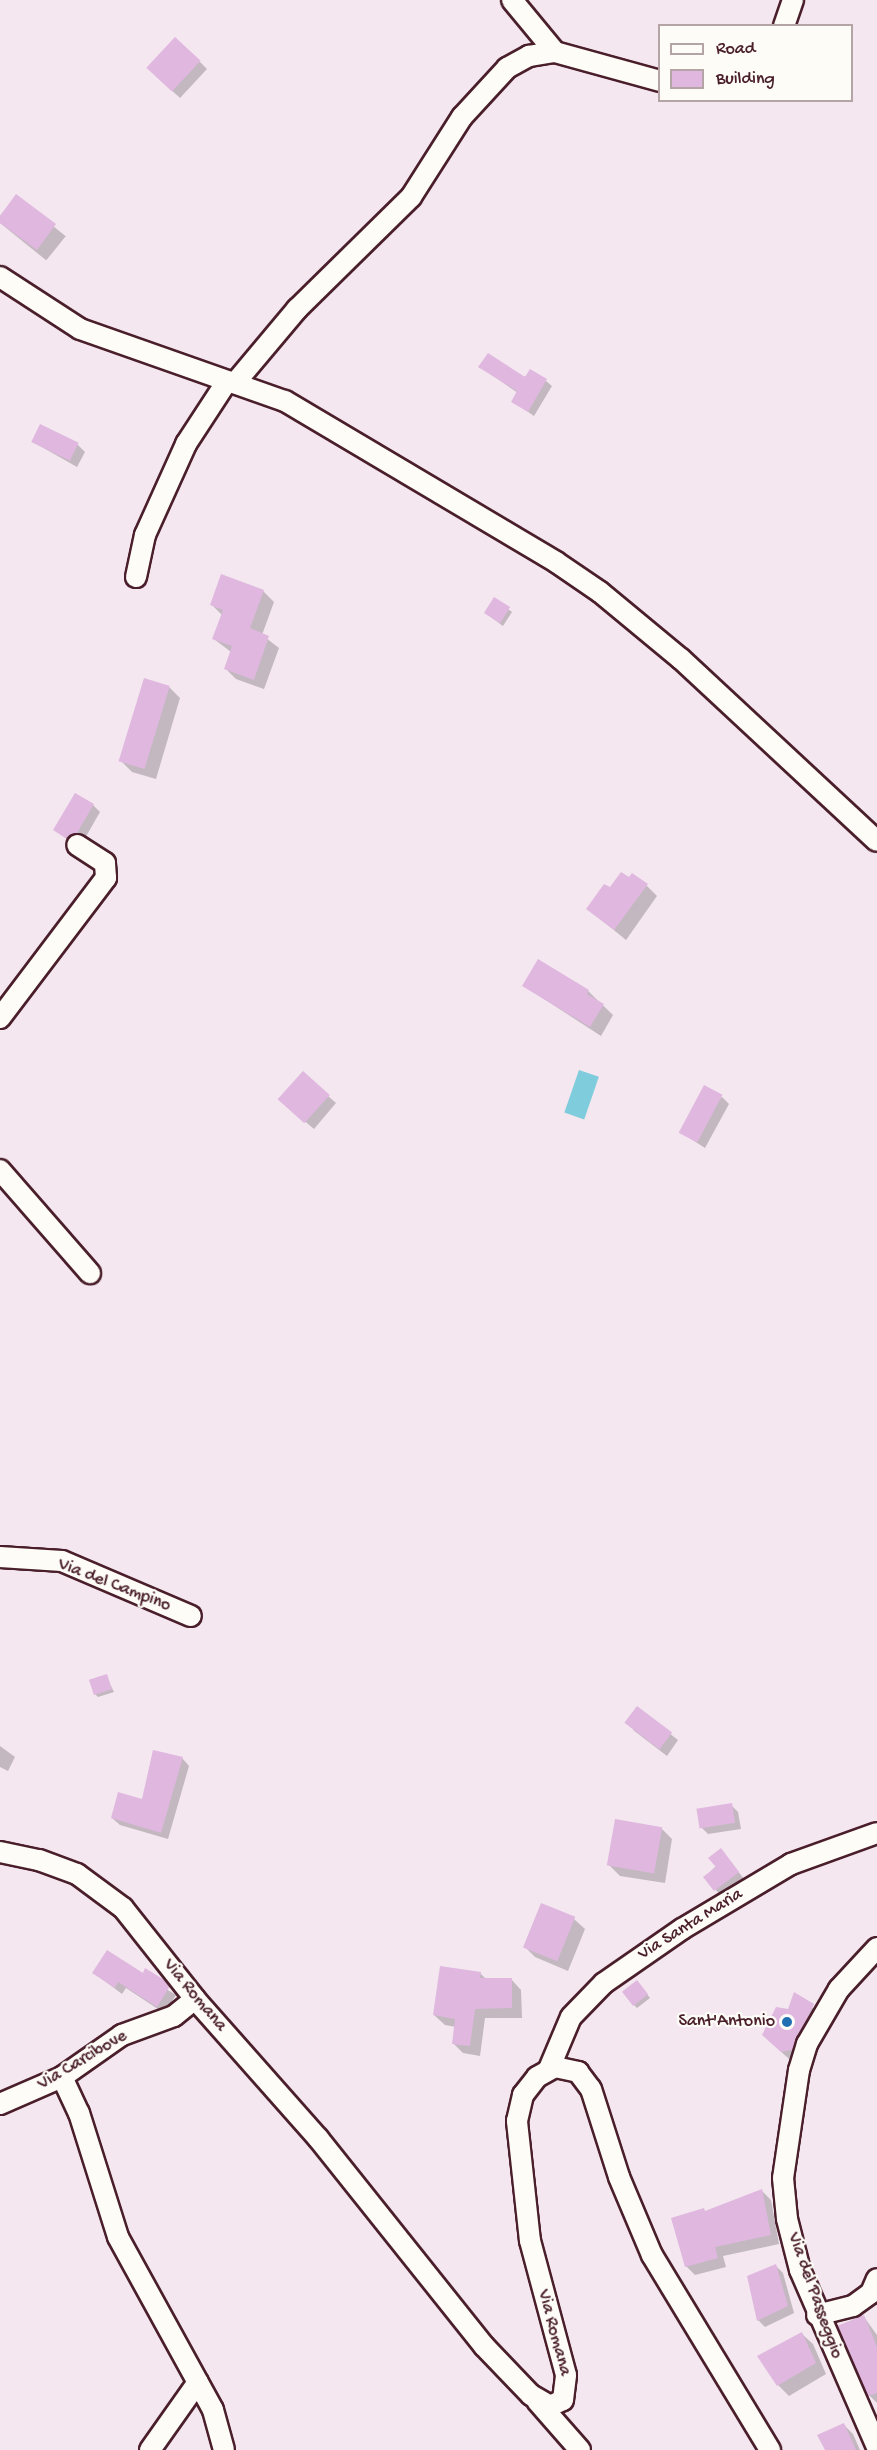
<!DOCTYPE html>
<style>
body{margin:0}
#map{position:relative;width:877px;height:2450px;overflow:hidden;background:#f4e7f0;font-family:"Gochi Hand",sans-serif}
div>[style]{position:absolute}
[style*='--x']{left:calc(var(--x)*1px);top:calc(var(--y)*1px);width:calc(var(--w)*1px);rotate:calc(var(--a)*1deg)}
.water>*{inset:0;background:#7eccdc;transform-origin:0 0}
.shadow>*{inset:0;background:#0003;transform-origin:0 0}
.building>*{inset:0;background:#dfb7df;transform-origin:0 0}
.roads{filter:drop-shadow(2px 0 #4a1f2b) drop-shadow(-2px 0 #4a1f2b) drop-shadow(0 2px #4a1f2b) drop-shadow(0 -2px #4a1f2b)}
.minor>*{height:20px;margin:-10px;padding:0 10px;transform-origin:10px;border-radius:10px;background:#fdfcf7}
.dots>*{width:16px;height:16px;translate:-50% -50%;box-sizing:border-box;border:3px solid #fdfcf7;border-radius:50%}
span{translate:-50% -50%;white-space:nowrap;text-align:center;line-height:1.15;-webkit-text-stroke:4.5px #fdfcf7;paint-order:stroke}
.street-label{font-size:18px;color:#4a1f2b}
.poi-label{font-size:18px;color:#4a1f2b}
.right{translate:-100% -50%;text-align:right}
.legend{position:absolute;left:658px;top:24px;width:195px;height:78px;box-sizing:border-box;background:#fdfcf7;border:2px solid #b5a4a5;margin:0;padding:8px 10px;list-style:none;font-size:18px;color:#4a1f2b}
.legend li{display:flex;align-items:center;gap:12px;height:30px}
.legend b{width:30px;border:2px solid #b5a4a5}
</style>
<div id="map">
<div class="water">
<i style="left:579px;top:1070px;width:21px;height:45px;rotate:19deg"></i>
</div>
<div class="shadow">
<i style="clip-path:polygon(200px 62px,207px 69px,180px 98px,155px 75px)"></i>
<i style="left:16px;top:196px;width:64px;height:31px;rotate:39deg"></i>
<i style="clip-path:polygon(480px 367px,546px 381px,552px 386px,534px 416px,512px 401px,518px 393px)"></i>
<i style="clip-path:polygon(33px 442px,78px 445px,85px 452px,77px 467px)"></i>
<i style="clip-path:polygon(263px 591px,274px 602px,262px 635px,279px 648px,264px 689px,236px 679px,225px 668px,231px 652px,214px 639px,223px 616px,212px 605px)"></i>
<i style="clip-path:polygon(495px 599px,512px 612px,503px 626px,488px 615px)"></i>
<i style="clip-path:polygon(169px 687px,180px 698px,156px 779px,132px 772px,121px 761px)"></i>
<i style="clip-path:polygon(93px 805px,100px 812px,84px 840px,75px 845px,55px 830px)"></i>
<i style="clip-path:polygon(647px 886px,657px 896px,626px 940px,588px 909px,610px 889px)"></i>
<i style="clip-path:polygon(524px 986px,588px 991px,613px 1015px,601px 1036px)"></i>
<i style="clip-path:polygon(303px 1074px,336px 1103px,314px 1129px,288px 1107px)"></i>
<i style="clip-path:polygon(722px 1097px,729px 1104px,705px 1148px,680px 1132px)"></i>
<i style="clip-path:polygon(106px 1676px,114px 1692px,98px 1697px,95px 1694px)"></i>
<i style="clip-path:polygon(637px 1708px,678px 1740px,667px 1756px,633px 1730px)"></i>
<i style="clip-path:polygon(0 1746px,15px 1757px,8px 1771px,0 1767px)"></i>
<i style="clip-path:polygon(182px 1758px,189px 1766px,168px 1839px,120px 1825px,112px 1818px,144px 1801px)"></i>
<i style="clip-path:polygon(731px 1805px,738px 1812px,741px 1829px,708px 1834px,701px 1827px)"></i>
<i style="clip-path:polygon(661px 1828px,672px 1839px,665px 1883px,620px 1876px,609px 1865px)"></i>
<i style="clip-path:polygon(726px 1856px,744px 1879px,721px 1896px,705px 1877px)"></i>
<i style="clip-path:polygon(541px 1905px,574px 1919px,585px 1929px,568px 1971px,535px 1957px,524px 1946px)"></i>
<i style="clip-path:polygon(94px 1973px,143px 1975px,176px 1995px,164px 2013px,126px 1988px,122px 1994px)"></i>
<i style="clip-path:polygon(480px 1973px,486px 1979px,511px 1979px,521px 1990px,522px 2018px,485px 2018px,480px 2056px,463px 2053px,453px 2043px,456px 2027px,445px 2025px,434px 2015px)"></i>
<i style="clip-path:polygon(640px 1985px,650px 1998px,637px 2008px,634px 2005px)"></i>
<i style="clip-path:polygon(795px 1994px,828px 2020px,797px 2066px,779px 2050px)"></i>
<i style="clip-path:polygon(762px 2191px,771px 2200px,779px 2244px,723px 2256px,726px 2267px,695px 2275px,686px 2266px,706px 2212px)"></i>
<i style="clip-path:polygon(776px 2266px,783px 2273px,794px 2313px,765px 2327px,758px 2320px,749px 2277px)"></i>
<i style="clip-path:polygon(864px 2317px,877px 2335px,877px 2403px,869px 2395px)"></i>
<i style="clip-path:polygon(802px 2334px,813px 2344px,826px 2374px,789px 2396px,778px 2385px)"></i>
<i style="clip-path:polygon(843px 2424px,853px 2434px,860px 2450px,827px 2450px)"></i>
</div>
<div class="building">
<i style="left:175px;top:37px;width:35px;height:42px;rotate:43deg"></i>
<i style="clip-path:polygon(16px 194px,56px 224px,37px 250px,0 223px,0 216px)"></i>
<i style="clip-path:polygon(488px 353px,525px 377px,530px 369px,547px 379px,528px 412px,511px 402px,517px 391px,478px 367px)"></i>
<i style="left:40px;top:424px;width:43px;height:20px;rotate:26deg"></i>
<i style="clip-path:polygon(221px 574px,264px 590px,250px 628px,269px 636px,254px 680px,224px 669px,232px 646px,212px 639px,223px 610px,210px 605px)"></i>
<i style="left:494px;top:597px;width:19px;height:19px;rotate:32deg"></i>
<i style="left:144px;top:678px;width:27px;height:87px;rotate:17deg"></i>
<i style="clip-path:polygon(75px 793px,94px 804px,77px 833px,67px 839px,53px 830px)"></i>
<i style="clip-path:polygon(621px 872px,629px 877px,632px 873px,648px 884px,614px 930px,586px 909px,604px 884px,610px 887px)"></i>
<i style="clip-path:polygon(538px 959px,589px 990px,587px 994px,604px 1004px,590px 1027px,522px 986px)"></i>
<i style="left:303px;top:1071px;width:36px;height:38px;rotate:42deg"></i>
<i style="left:704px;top:1085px;width:21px;height:54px;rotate:28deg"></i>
<i style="left:107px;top:1674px;width:16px;height:19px;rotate:72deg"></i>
<i style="left:637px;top:1706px;width:44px;height:21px;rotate:37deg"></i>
<i style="clip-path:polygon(153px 1750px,183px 1757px,161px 1833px,111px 1818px,118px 1792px,142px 1799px)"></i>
<i style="left:732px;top:1803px;width:20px;height:36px;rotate:81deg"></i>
<i style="left:615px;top:1819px;width:48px;height:47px;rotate:10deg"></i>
<i style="clip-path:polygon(721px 1848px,739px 1872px,714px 1891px,703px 1877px,716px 1867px,708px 1858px)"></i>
<i style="left:541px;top:1903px;width:37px;height:48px;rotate:22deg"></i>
<i style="clip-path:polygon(107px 1950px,143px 1973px,145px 1968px,166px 1981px,170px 1986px,157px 2007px,118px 1982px,115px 1988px,92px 1973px)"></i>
<i style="clip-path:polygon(440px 1966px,481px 1972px,480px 1978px,512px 1978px,512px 2008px,475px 2009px,470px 2046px,452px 2044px,455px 2019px,433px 2015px)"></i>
<i style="left:637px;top:1980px;width:18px;height:19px;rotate:52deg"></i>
<i style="clip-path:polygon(794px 1992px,814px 2004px,792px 2050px,781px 2052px,762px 2035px,776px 2007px,788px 2009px)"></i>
<i style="clip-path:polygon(762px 2189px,771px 2235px,715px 2247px,718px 2258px,685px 2267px,671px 2218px,704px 2208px,705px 2211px)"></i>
<i style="clip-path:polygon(776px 2264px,788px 2306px,757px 2321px,747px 2276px)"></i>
<i style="clip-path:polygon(864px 2315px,877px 2347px,877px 2393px,868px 2396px,837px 2326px)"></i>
<i style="clip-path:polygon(802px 2332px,816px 2363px,777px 2386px,757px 2356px)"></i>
<i style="clip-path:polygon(844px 2423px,856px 2450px,825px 2450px,817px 2435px)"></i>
</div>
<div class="roads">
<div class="minor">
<i style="--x:512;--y:0;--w:67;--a:50.4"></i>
<i style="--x:784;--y:26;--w:28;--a:-71"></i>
<i style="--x:0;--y:277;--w:95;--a:33"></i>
<i style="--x:80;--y:329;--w:217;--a:19.4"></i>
<i style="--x:285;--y:401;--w:315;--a:30.7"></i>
<i style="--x:556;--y:562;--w:53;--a:34.3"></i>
<i style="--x:600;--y:592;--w:105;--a:39.6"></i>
<i style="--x:681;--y:659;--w:267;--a:42.9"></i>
<i style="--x:235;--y:383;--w:97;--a:-50"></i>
<i style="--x:297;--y:309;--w:160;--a:-44.5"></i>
<i style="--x:411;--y:197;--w:95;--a:-57.5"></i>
<i style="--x:462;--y:117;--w:67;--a:-47.4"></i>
<i style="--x:507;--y:68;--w:25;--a:-29"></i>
<i style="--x:529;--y:56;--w:26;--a:-9"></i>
<i style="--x:555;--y:52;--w:109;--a:15.4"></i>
<i style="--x:136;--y:577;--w:43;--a:-77.9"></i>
<i style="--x:145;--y:535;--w:100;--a:-65.7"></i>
<i style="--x:186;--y:444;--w:75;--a:-56.9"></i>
<i style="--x:0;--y:1018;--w:176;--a:-52.9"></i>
<i style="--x:106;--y:878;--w:15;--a:-94"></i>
<i style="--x:105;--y:863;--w:33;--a:-147"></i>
<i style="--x:0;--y:1170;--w:137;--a:48.9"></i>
<i style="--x:0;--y:1557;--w:62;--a:3.7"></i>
<i style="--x:62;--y:1561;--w:140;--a:23.1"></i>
<i style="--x:0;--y:1852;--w:40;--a:12"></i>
<i style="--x:39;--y:1860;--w:40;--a:20.2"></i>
<i style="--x:77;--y:1874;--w:57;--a:36.5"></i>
<i style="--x:123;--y:1908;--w:116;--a:51.6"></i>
<i style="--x:195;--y:1999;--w:186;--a:48.5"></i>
<i style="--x:318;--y:2138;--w:266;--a:51.4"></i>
<i style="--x:484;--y:2346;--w:68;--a:46.2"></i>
<i style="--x:531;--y:2395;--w:22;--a:30"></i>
<i style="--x:550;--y:2406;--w:14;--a:-25"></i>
<i style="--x:563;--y:2400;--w:25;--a:-83"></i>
<i style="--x:566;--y:2375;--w:139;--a:-105"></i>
<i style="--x:530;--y:2241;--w:121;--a:-96.2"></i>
<i style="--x:517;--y:2121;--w:27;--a:-77"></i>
<i style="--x:523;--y:2095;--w:23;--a:-52"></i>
<i style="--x:537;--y:2077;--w:21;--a:-29"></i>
<i style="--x:555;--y:2067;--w:24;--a:12"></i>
<i style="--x:578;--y:2072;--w:21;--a:53"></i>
<i style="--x:591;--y:2089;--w:92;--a:72.3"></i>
<i style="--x:619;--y:2177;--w:85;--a:67.1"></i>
<i style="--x:652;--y:2255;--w:228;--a:58.8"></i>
<i style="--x:877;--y:1948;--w:56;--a:132.8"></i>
<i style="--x:839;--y:1989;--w:64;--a:120.2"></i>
<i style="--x:807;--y:2044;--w:27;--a:107"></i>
<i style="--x:799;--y:2070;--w:109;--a:98.4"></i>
<i style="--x:783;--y:2178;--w:41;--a:84.4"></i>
<i style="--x:787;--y:2219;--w:53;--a:75.7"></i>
<i style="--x:800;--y:2270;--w:193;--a:66.5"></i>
<i style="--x:549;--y:2069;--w:56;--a:-67.1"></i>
<i style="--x:571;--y:2017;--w:47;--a:-45.9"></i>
<i style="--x:604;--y:1983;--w:95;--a:-34.7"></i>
<i style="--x:682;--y:1929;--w:127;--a:-30.8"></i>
<i style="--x:791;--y:1864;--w:91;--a:-19.8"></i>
<i style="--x:62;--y:2077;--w:40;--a:65"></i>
<i style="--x:79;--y:2113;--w:130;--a:72.5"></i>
<i style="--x:118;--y:2237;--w:197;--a:61.2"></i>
<i style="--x:213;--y:2410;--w:41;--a:74.6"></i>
<i style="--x:0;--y:2104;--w:68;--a:-23.5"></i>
<i style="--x:62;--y:2077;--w:73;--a:-35"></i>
<i style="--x:122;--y:2035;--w:55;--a:-20.1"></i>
<i style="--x:174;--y:2016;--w:27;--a:-39"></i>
<i style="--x:817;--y:2315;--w:37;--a:-14"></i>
<i style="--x:853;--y:2306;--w:22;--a:-36"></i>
<i style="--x:871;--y:2293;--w:15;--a:-67"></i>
<i style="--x:537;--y:2401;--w:65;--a:48.7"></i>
<i style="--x:150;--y:2450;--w:83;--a:-54.8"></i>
</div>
</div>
<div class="dots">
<i style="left:787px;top:2022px;background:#1f6fb2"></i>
</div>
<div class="street-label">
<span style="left:114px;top:1586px;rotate:21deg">Via del Campino</span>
<span style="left:691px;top:1925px;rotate:-32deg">Via Santa Maria</span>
<span style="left:194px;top:1996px;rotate:50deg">Via Romana</span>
<span style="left:83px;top:2061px;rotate:-31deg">Via Carcibove</span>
<span style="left:814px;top:2296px;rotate:70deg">Via del Passeggio</span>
<span style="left:553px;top:2333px;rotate:75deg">Via Romana</span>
</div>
<div class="poi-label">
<span class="right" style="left:775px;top:2022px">Sant'Antonio</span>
</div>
<ul class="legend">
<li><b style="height:8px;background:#fdfcf7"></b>Road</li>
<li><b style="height:16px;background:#dfb7df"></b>Building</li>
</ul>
</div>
